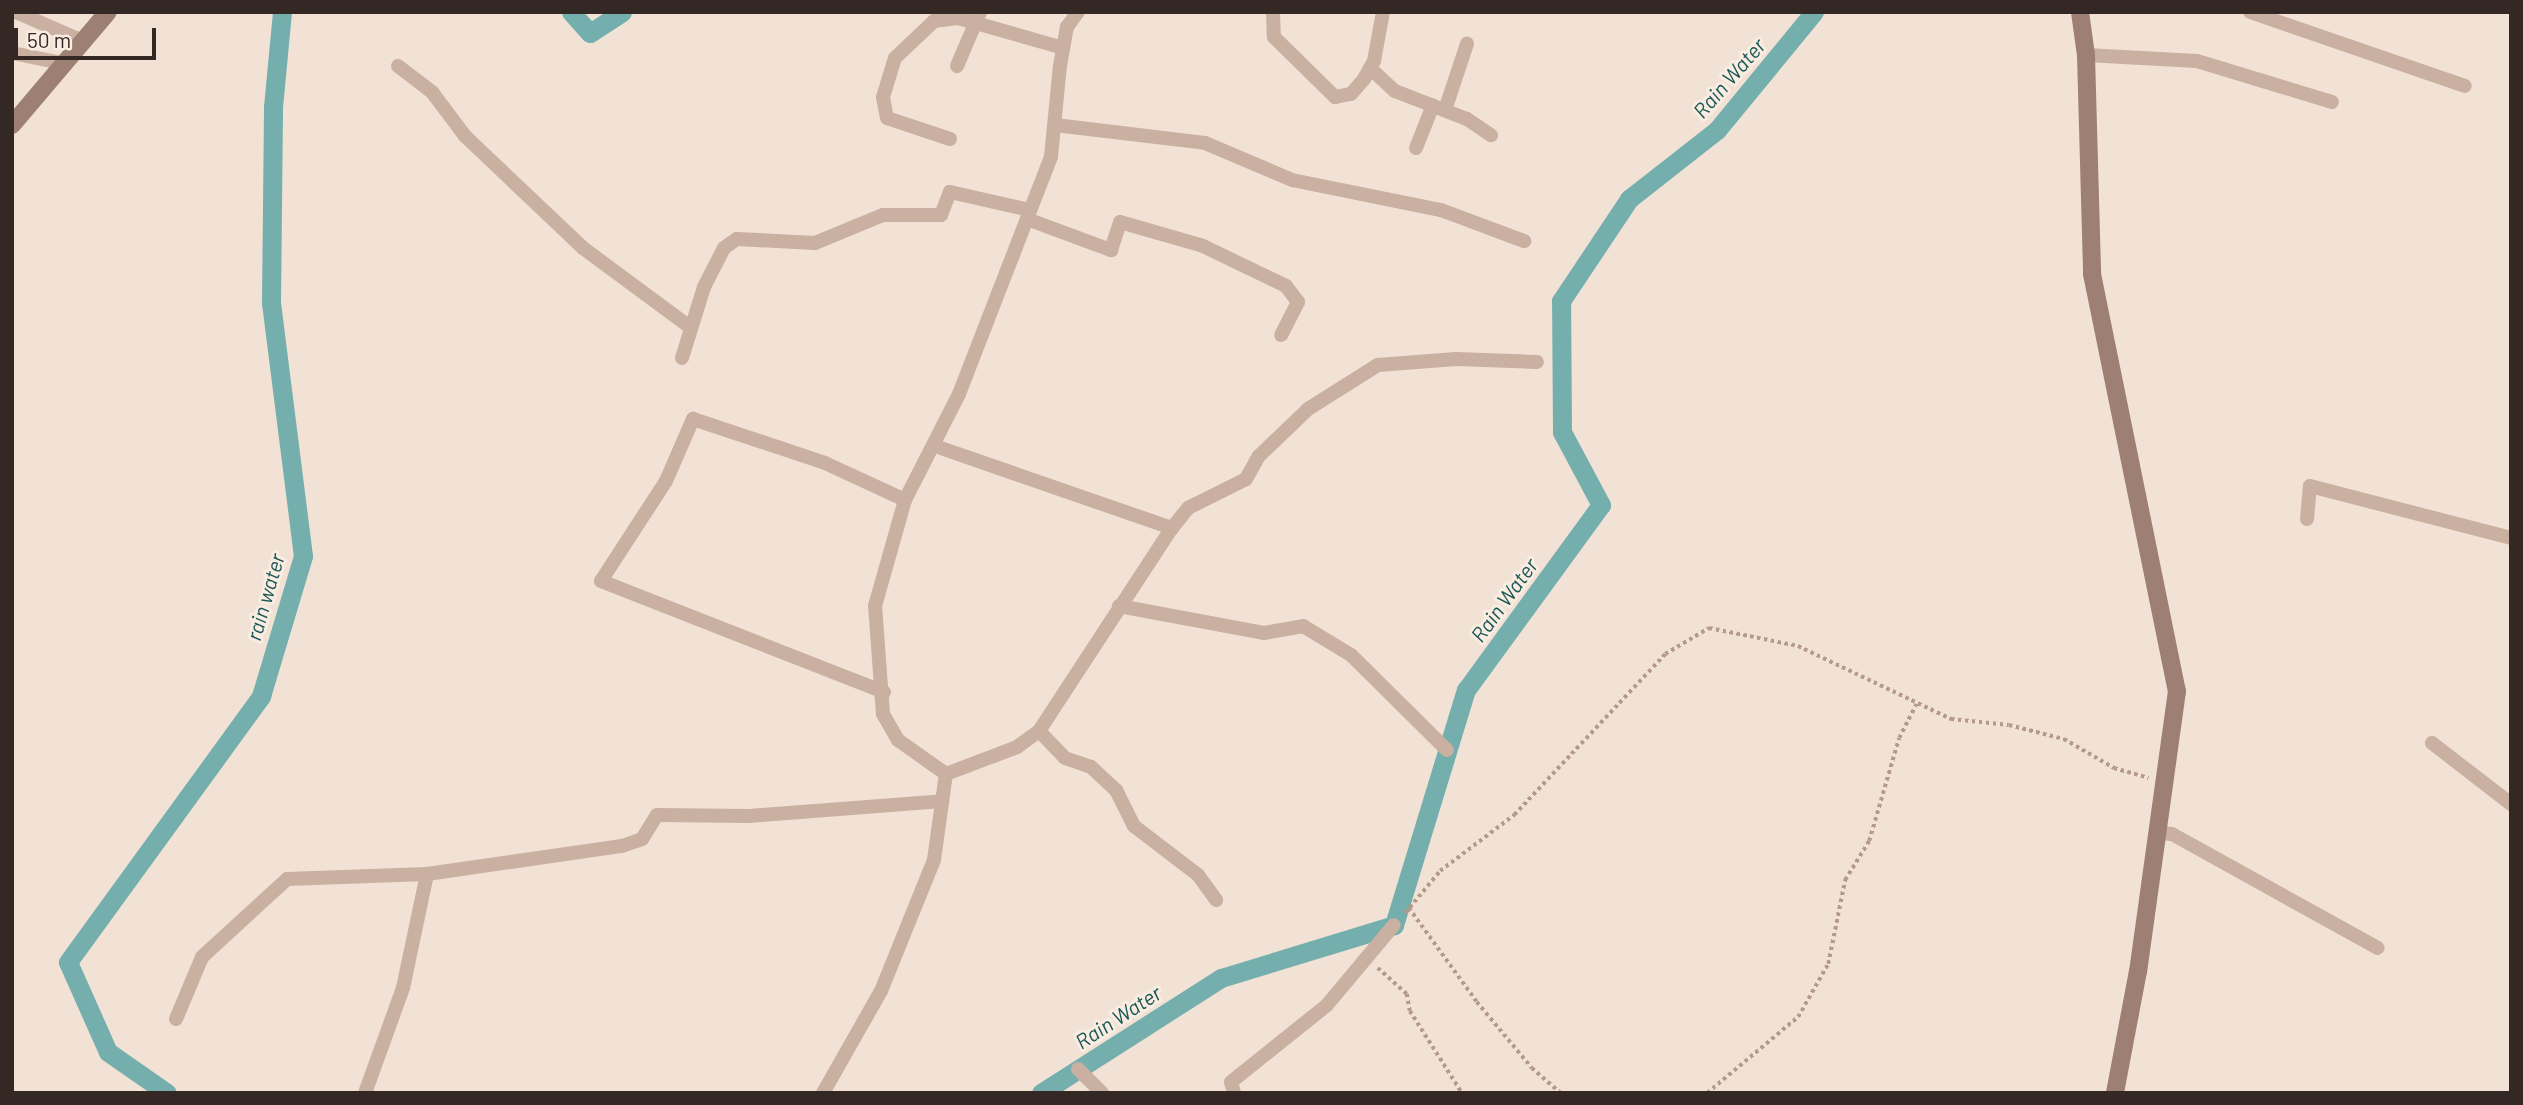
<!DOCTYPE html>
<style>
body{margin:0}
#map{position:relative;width:2523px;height:1105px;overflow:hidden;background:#f1e2d5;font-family:Barlow,sans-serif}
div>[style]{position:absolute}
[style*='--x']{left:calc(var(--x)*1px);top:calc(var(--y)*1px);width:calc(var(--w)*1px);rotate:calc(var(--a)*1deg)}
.canal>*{height:19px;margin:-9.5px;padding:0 9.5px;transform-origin:9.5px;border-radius:9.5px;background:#74afad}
.path>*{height:3.5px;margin-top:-1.75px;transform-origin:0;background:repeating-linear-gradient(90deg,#b59a8c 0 3.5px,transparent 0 7px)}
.street>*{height:14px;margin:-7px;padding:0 7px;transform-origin:7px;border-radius:7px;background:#c9b0a1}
.secondary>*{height:18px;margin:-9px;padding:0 9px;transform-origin:9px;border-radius:9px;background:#9d7f73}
span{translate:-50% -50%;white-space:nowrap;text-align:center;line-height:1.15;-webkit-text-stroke:6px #f9ece1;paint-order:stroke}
.water-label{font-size:21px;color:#195655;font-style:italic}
.frame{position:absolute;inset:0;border:14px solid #332824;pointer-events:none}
.scale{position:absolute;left:14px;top:28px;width:142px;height:32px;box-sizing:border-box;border:4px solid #332824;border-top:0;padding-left:9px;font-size:21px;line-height:24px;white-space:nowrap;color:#332824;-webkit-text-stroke:5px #f9ece1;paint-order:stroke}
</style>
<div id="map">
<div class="canal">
<i style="--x:571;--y:12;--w:28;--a:48"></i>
<i style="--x:590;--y:33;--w:38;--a:-33"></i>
<i style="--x:167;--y:1093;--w:72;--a:-145.2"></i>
<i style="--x:108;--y:1052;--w:98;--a:-114"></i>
<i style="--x:68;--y:962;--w:329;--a:-54"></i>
<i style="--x:261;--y:696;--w:146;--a:-73.3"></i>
<i style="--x:303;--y:556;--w:256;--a:-97.2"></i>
<i style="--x:271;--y:302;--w:195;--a:-89.4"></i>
<i style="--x:273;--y:107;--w:95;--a:-84.6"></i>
<i style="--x:1041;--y:1093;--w:214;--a:-32.6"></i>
<i style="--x:1221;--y:978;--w:181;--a:-17"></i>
<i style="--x:1394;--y:925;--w:246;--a:-73"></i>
<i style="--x:1466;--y:690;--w:229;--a:-53.9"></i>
<i style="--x:1601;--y:505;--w:83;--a:-118.1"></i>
<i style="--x:1562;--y:432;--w:131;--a:-90.4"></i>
<i style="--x:1561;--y:301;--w:123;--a:-56.3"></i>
<i style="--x:1629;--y:199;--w:112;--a:-38.1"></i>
<i style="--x:1717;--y:130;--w:153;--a:-50.6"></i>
</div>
<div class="path">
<i style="--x:1409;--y:908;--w:116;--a:54.1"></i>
<i style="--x:1477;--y:1002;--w:86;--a:50.2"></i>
<i style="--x:1532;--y:1068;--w:38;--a:41"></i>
<i style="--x:1405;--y:913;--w:55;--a:-50.2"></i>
<i style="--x:1440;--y:871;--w:93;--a:-37.1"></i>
<i style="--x:1514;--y:815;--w:221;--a:-46.8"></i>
<i style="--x:1665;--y:654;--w:51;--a:-30.6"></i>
<i style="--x:1709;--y:628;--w:91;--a:11.4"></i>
<i style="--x:1798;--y:646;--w:170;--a:25.5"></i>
<i style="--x:1951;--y:719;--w:58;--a:5.9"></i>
<i style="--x:2009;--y:725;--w:57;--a:14.3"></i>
<i style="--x:2064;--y:739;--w:58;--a:30.1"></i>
<i style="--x:2114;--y:768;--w:36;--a:16"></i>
<i style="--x:1378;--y:968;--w:39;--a:42"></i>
<i style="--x:1407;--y:994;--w:17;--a:80"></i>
<i style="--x:1410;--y:1011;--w:97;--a:57.6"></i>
<i style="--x:1707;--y:1093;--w:119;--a:-39.9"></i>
<i style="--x:1798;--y:1017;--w:61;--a:-60.5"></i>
<i style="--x:1828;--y:964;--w:86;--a:-78.6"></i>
<i style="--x:1845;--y:880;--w:46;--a:-58.4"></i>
<i style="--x:1869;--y:841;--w:107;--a:-73.8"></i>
<i style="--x:1899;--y:738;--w:38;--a:-63"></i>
</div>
<div class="street">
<i style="--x:16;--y:12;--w:75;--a:23.5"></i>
<i style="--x:1273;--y:12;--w:25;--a:88"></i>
<i style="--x:1274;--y:37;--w:86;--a:44.5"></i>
<i style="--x:1335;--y:97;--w:16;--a:-11"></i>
<i style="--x:1351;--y:94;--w:20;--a:-49"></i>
<i style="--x:1364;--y:79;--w:21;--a:-61"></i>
<i style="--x:1374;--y:61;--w:50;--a:-79.6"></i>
<i style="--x:2250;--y:12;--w:227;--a:19"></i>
<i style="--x:12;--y:53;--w:55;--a:11.5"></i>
<i style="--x:2086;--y:55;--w:111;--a:3.1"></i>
<i style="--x:2197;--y:61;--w:141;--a:16.9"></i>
<i style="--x:398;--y:66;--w:43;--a:37.4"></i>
<i style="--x:432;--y:92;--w:55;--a:53.1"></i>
<i style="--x:465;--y:136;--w:163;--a:43.5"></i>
<i style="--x:583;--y:248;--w:134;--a:36.5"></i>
<i style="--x:957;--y:66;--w:59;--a:-66.9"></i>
<i style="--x:1370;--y:68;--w:34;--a:43"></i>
<i style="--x:1395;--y:91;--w:77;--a:21.3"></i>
<i style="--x:1467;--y:119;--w:29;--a:34"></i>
<i style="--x:1445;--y:110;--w:70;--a:-71.6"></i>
<i style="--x:1055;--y:125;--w:151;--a:6.8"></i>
<i style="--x:1205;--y:143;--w:95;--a:23"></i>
<i style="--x:1292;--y:180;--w:152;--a:11.4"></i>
<i style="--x:1441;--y:210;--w:89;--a:20.5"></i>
<i style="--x:950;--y:139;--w:66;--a:-161.6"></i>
<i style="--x:887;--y:118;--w:21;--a:-101"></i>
<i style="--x:883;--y:97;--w:41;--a:-72.9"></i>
<i style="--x:895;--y:58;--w:54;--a:-43.5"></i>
<i style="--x:934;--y:21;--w:24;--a:-7"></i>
<i style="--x:958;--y:18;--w:109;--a:15.9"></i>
<i style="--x:1416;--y:148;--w:46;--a:-68.4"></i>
<i style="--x:1027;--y:219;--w:90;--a:20.3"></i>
<i style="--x:1111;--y:250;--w:29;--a:-72"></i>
<i style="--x:1120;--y:222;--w:86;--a:16.1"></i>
<i style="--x:1203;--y:246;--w:92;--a:25.7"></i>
<i style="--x:1286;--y:286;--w:20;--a:53"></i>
<i style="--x:1298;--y:302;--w:37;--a:117"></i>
<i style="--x:682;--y:358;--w:74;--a:-72.8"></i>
<i style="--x:704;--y:287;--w:44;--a:-62.9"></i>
<i style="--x:724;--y:248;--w:16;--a:-35"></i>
<i style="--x:737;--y:239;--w:78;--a:2.9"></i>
<i style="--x:815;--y:243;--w:74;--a:-22.4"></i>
<i style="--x:883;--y:215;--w:58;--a:0"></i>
<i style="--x:941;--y:215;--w:25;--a:-69"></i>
<i style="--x:950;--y:192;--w:82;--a:12.7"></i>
<i style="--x:935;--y:446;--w:251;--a:19.1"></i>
<i style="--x:2307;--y:519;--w:33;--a:-85"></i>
<i style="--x:2310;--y:486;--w:208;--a:14.5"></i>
<i style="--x:1119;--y:606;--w:147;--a:10.5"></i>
<i style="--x:1264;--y:633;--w:40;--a:-10"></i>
<i style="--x:1303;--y:626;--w:56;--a:31.1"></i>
<i style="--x:1351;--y:655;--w:135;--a:44.7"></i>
<i style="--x:884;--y:692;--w:304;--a:-158.6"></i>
<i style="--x:601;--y:581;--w:119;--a:-57"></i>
<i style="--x:666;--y:481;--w:68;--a:-66.5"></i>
<i style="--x:693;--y:419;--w:139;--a:18.4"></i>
<i style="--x:825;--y:463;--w:88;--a:24.8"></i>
<i style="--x:1039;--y:731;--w:37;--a:46"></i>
<i style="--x:1065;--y:758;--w:28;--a:19"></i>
<i style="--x:1091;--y:767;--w:34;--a:43"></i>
<i style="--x:1116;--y:790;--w:40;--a:63.4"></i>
<i style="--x:1134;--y:826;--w:81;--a:37.4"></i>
<i style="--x:1198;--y:875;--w:31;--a:54"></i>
<i style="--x:2432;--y:743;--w:100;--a:37.7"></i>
<i style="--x:946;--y:774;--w:76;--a:-20.8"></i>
<i style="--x:1017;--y:747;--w:27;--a:-36"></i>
<i style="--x:1039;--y:731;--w:243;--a:-56.8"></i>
<i style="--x:1172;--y:528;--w:26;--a:-51"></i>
<i style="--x:1188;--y:508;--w:65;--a:-26.6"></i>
<i style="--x:1246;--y:479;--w:26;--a:-61"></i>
<i style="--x:1259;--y:456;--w:68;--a:-43.8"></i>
<i style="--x:1308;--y:409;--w:83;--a:-32.2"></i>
<i style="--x:1378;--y:365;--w:78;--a:-4.4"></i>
<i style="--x:1456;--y:359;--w:81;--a:2.1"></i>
<i style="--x:2157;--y:833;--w:15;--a:4"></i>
<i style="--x:2172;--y:834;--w:235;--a:29"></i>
<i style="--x:176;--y:1019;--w:67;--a:-67.2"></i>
<i style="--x:202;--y:957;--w:115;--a:-42.5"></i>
<i style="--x:287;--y:879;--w:140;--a:-2"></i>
<i style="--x:427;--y:874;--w:197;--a:-8.2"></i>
<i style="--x:622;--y:846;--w:21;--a:-19"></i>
<i style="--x:642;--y:839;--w:28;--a:-58"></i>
<i style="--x:657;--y:815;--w:92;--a:0.6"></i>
<i style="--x:749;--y:816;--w:194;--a:-4.4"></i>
<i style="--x:1078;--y:1069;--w:34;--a:45"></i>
<i style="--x:365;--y:1093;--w:112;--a:-70.1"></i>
<i style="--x:403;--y:988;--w:116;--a:-78.1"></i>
<i style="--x:823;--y:1093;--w:117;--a:-60.4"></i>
<i style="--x:881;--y:991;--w:141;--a:-68"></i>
<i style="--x:934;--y:860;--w:87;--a:-82.1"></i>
<i style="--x:946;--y:774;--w:59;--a:-144.7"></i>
<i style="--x:898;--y:740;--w:30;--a:-120"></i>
<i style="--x:883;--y:714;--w:108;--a:-94.2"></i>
<i style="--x:875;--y:606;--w:110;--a:-74.2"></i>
<i style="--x:905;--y:500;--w:119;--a:-63"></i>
<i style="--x:959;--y:394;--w:254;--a:-68.8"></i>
<i style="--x:1051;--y:157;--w:91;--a:-84.4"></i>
<i style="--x:1060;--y:66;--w:40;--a:-80"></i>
<i style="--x:1067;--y:27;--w:19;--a:-54"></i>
<i style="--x:1234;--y:1093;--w:11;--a:-105"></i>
<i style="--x:1231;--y:1082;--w:123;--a:-38.7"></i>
<i style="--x:1327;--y:1005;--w:104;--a:-50.1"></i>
</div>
<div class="secondary">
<i style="--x:2080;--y:12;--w:43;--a:82.1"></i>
<i style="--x:2086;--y:55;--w:219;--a:88.4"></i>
<i style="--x:2092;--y:274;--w:426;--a:78.5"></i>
<i style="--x:2177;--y:691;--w:283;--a:97.9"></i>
<i style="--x:2138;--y:971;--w:124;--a:100.7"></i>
<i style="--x:12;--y:125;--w:148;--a:-49.7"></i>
</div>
<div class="water-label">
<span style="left:1729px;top:78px;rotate:-49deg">Rain Water</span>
<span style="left:265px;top:597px;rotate:-74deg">rain water</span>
<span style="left:1504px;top:600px;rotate:-54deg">Rain Water</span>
<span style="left:1118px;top:1017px;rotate:-33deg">Rain Water</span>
</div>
<div class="frame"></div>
<div class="scale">50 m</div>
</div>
